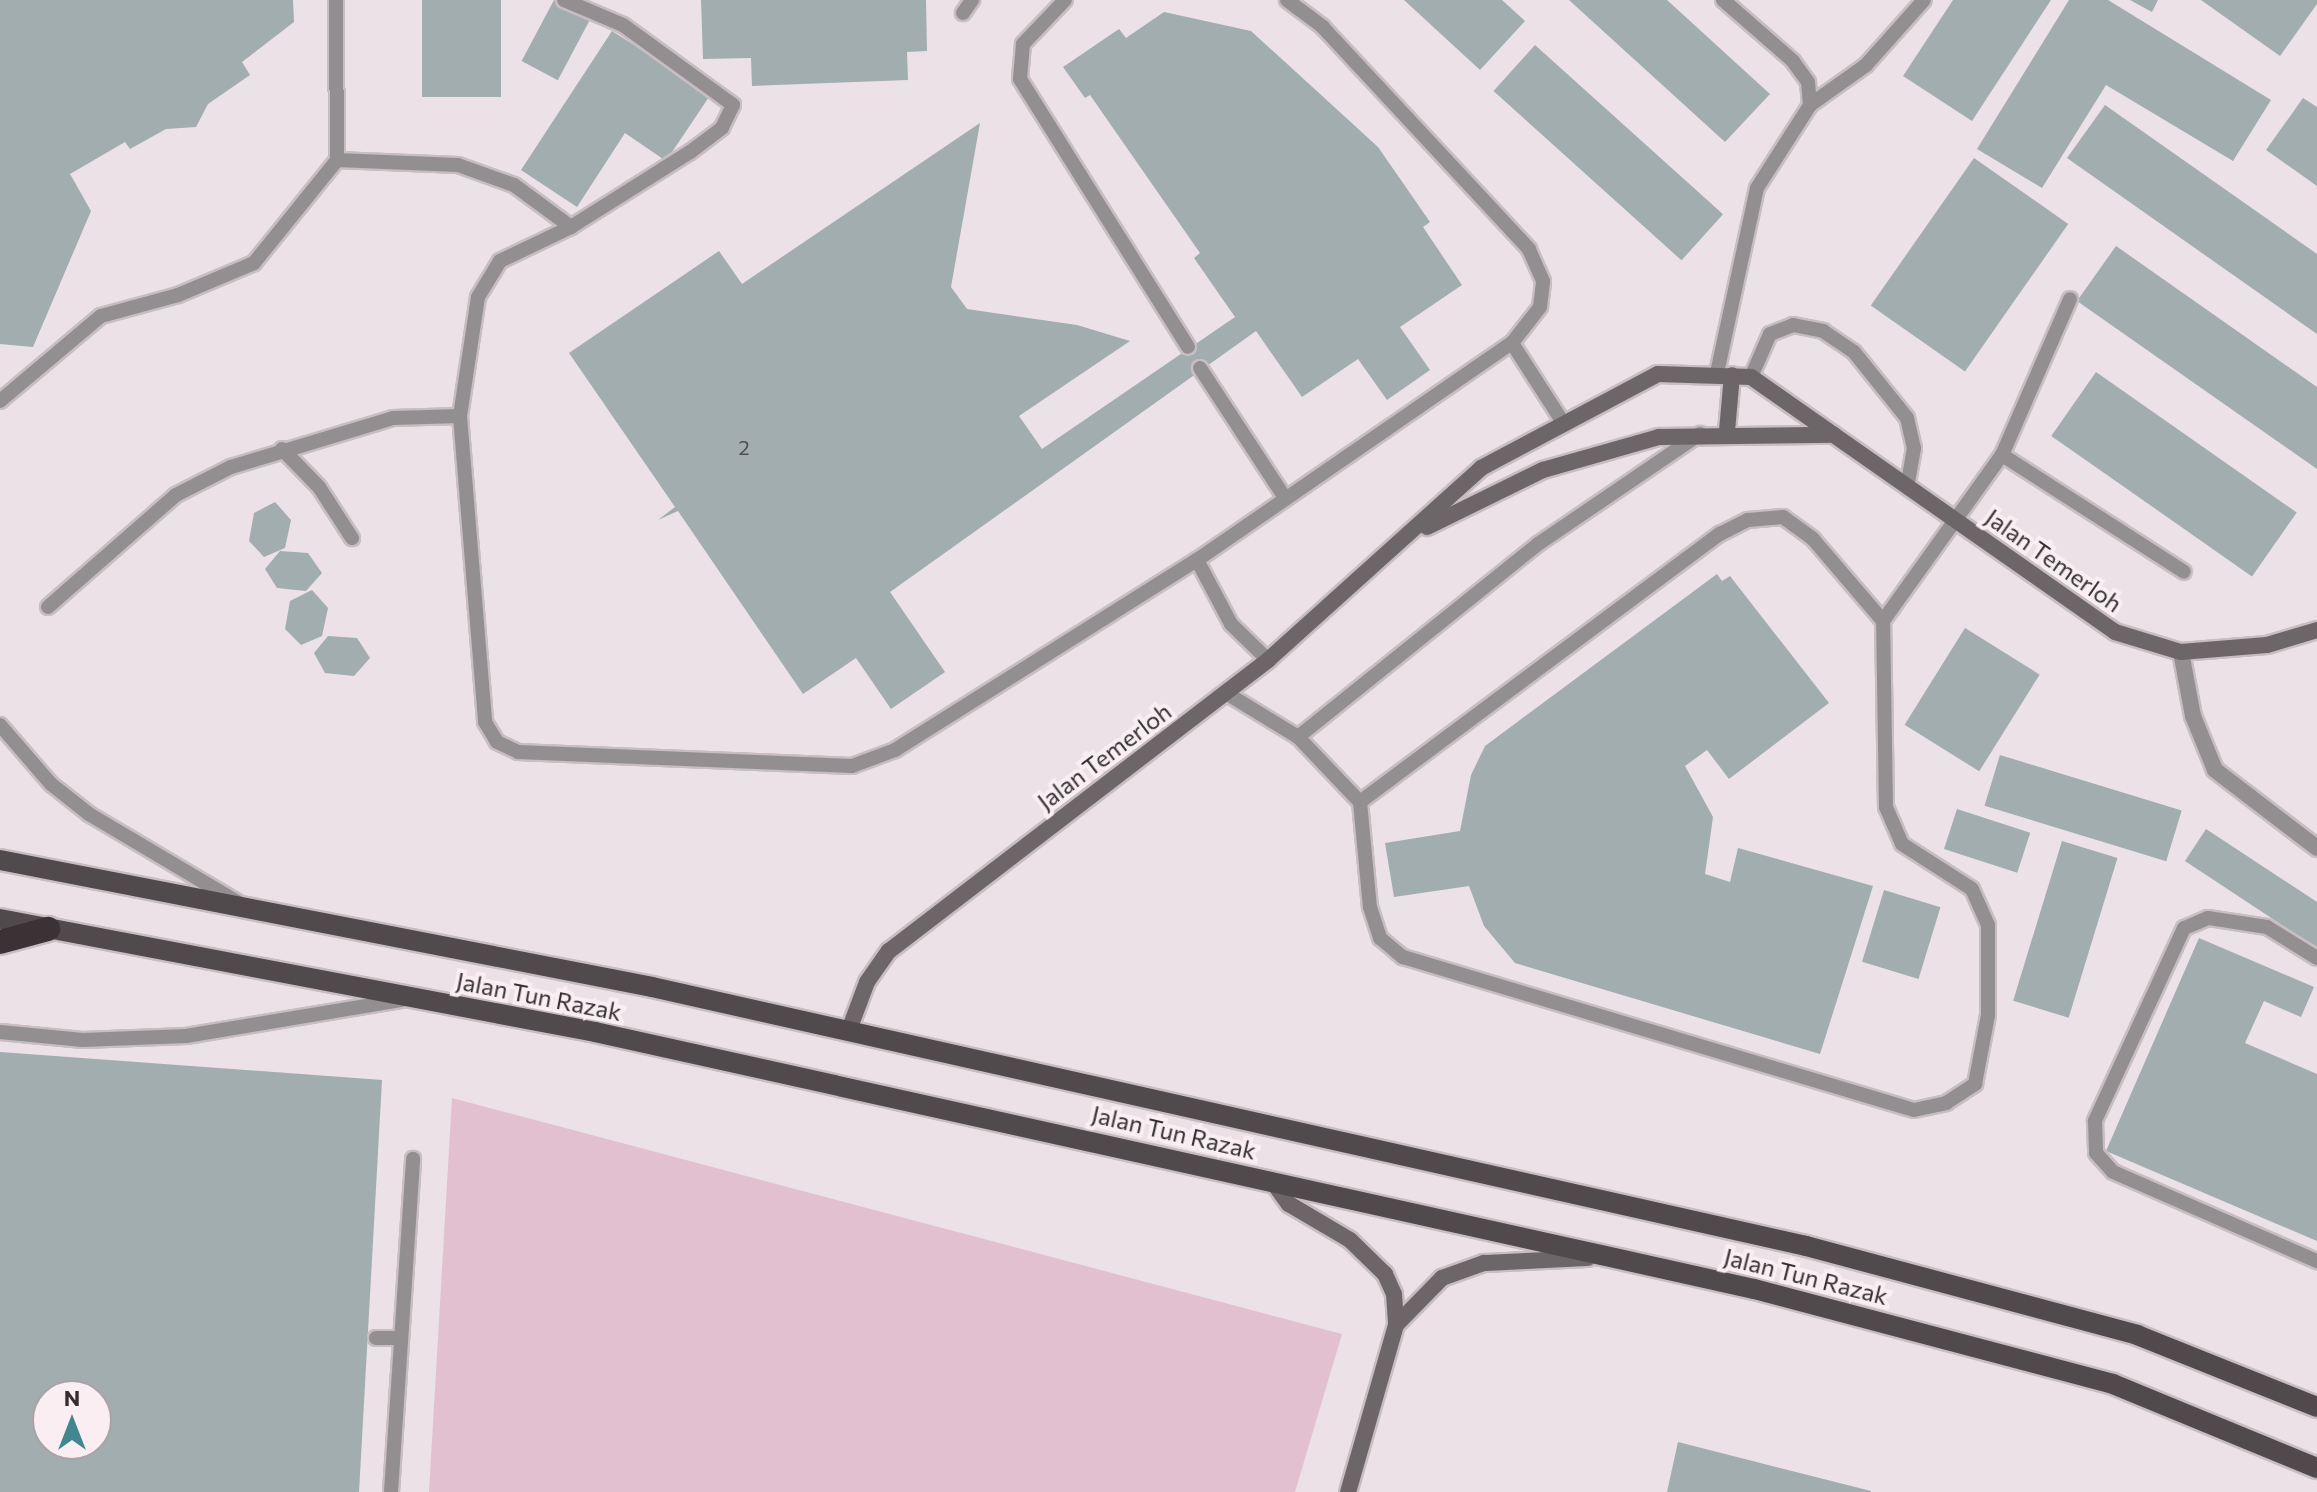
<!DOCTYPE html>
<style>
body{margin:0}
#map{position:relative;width:2317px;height:1492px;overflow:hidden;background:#ece1e6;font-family:Commissioner,sans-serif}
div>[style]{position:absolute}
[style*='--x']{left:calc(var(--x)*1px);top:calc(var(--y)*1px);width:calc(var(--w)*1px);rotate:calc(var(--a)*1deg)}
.green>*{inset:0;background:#e2c0d0}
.building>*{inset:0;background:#a1adaf;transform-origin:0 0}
.roads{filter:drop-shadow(2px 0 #c7bdc2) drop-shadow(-2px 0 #c7bdc2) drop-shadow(0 2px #c7bdc2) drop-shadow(0 -2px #c7bdc2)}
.lane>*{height:14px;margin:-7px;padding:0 7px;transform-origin:7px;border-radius:7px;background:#938f91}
.street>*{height:16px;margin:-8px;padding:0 8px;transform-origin:8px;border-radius:8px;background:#938f91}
.secondary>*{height:16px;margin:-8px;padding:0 8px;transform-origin:8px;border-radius:8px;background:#6d6669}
.primary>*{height:20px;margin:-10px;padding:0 10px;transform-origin:10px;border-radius:10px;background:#514a4d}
.highway>*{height:24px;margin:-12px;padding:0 12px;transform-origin:12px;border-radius:12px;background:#3b3236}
span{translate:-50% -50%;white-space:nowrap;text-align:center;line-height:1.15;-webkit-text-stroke:8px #faeef3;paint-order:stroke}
.number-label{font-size:20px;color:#4e4e50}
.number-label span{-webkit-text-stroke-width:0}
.street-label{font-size:24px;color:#332f31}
.north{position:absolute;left:32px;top:1380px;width:80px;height:80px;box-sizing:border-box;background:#faeef3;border:2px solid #aaa2a5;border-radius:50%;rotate:0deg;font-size:22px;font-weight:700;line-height:32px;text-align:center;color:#332f31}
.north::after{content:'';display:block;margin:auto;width:28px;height:36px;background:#408790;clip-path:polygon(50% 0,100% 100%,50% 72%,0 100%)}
</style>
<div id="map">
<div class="green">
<i style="clip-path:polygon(452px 1098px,1342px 1334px,1295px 1492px,429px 1492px)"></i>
</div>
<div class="building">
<i style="clip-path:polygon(0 0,293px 0,294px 22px,242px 62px,250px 75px,208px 104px,196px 127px,166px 129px,130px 149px,125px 142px,70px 174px,91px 211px,33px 347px,0 344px)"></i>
<i style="left:422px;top:0;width:79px;height:97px"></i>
<i style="left:554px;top:0;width:41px;height:69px;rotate:28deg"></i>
<i style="clip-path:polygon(701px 0,926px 0,927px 51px,907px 52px,908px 80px,752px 86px,751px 58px,703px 59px)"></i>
<i style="clip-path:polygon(1404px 0,1502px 0,1525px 21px,1480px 70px)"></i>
<i style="clip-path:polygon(1569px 0,1667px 0,1770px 94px,1725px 142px)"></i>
<i style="clip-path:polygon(1953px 0,2051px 0,1972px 121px,1903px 76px)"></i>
<i style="clip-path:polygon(2069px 0,2108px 0,2271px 100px,2233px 161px,2106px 85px,2042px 188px,1977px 149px)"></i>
<i style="clip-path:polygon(2130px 0,2158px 0,2152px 12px)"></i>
<i style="clip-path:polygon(2201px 0,2317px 0,2317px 4px,2280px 56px)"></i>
<i style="clip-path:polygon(1164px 12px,1251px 31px,1378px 147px,1430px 222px,1423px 227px,1462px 285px,1400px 327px,1430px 370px,1387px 400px,1358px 359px,1302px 397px,1256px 331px,890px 592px,945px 672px,891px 709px,856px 658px,803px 694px,678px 511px,658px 520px,675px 507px,569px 353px,719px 251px,742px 284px,980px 123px,951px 287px,967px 309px,1077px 325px,1130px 341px,1019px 416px,1042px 449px,1235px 317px,1194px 258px,1200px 253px,1090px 95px,1085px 98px,1063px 67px,1119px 29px,1126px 38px)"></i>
<i style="clip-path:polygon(612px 31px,711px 94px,666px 161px,625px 133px,577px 207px,521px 170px)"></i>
<i style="left:1535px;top:45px;width:253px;height:62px;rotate:42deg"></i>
<i style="clip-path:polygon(2303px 98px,2317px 107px,2317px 186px,2266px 150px)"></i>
<i style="clip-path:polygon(2105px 105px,2317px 254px,2317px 334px,2067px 158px)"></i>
<i style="left:1974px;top:158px;width:115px;height:180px;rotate:35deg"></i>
<i style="clip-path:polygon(2116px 246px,2317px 387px,2317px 469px,2077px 301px)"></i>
<i style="left:2096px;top:372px;width:245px;height:78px;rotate:35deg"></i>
<i style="clip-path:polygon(275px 502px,291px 520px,285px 548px,264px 557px,249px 541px,254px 513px)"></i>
<i style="clip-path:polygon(280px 551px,308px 553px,322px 573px,306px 591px,277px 588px,265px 569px)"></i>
<i style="clip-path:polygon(1717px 574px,1722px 581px,1730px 576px,1829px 703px,1729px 779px,1707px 750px,1685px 766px,1713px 817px,1705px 874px,1730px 882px,1738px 848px,1873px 886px,1820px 1054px,1515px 963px,1484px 926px,1469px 886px,1394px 897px,1385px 843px,1460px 831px,1471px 775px,1485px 746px)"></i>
<i style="clip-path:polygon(312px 590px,328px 608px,322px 636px,301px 645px,285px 629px,290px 601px)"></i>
<i style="left:1965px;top:628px;width:88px;height:114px;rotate:32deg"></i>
<i style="clip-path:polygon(328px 636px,357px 638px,370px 658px,354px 676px,325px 673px,314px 653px)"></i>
<i style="left:2000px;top:755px;width:190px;height:53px;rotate:17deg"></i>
<i style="left:1957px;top:809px;width:77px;height:42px;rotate:18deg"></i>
<i style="clip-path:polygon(2206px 829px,2317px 902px,2317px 948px,2185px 861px)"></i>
<i style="left:2062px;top:841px;width:58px;height:167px;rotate:17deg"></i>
<i style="left:1884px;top:890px;width:59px;height:75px;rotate:17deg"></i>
<i style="clip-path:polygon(2199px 938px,2314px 987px,2301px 1017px,2264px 1001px,2245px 1043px,2317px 1074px,2317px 1241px,2106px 1151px)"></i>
<i style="clip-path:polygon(evenodd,0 1052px,382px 1080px,359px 1492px,0 1492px,0 1052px,48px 1396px,96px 1396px,96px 1444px,48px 1444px,48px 1396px)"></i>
<i style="clip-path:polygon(1678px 1442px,1871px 1491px,1871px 1492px,1667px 1492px)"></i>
</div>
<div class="roads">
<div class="lane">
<i style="--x:564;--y:0;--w:64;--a:23"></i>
<i style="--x:623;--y:25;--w:136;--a:36"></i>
<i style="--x:733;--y:105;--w:25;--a:116"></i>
<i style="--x:722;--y:128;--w:40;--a:143"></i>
<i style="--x:690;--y:152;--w:141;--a:147.8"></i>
<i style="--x:571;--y:227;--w:79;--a:154.4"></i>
<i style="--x:500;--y:261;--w:42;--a:121.4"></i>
<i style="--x:478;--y:297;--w:120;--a:98.6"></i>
<i style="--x:460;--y:416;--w:307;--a:85.3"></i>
<i style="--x:485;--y:722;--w:23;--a:59"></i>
<i style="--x:497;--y:742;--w:23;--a:25"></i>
<i style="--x:518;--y:752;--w:334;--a:2.4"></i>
<i style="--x:852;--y:766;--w:46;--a:-20.4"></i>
<i style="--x:895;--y:750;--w:357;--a:-32.2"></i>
<i style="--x:1197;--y:560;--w:383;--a:-34.6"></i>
<i style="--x:1512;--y:343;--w:46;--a:-52.1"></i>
<i style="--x:1540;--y:307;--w:26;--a:-83"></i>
<i style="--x:1543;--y:281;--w:35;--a:-114"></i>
<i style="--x:1529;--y:249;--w:303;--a:-132.9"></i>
<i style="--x:1323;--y:27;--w:45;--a:-143.1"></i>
<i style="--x:1065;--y:0;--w:61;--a:133.7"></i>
<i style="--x:1023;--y:44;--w:35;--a:95"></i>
<i style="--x:1020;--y:79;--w:316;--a:57.9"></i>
<i style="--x:963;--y:13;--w:16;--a:-55"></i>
<i style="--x:1810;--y:105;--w:69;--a:-35.5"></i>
<i style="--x:1866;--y:65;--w:87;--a:-48.3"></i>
<i style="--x:337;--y:160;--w:121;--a:2.4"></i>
<i style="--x:458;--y:165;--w:59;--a:19.7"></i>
<i style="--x:514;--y:185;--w:71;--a:36.4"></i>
<i style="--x:1512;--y:343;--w:93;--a:57.3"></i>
<i style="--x:1200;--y:368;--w:155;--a:56.8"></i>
<i style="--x:1717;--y:373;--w:189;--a:-77.8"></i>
<i style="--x:1757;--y:188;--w:98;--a:-57.4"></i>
<i style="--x:1810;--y:105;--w:23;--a:-95"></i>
<i style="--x:1808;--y:82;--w:26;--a:-126"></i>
<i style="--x:1793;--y:61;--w:93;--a:-138.9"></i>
<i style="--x:1751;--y:377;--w:47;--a:-66.2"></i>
<i style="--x:1770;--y:334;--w:25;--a:-21"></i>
<i style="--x:1793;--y:325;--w:31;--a:11"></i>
<i style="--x:1823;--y:331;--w:37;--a:34"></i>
<i style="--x:1854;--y:352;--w:85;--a:51.2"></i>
<i style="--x:1907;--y:418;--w:31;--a:77"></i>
<i style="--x:1914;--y:448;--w:39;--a:100"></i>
<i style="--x:0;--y:401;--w:132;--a:-40.1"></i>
<i style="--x:101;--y:316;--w:80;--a:-15.3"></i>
<i style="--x:178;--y:295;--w:82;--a:-22.8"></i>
<i style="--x:254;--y:263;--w:132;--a:-51.1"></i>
<i style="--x:337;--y:160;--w:160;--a:-90.4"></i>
<i style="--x:282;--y:449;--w:53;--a:45.8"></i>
<i style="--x:319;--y:487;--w:61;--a:57.1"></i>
<i style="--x:2002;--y:455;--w:216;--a:32.7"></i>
<i style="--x:1197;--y:560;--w:72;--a:62"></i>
<i style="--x:1231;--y:624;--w:52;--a:44.2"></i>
<i style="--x:48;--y:607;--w:170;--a:-41.2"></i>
<i style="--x:176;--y:495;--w:62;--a:-27"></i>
<i style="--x:231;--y:467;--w:169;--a:-16.8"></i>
<i style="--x:393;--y:418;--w:67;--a:-1.7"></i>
<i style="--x:1226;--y:693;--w:84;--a:31.4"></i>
<i style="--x:1298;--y:737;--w:90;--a:46.4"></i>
<i style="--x:1360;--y:802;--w:105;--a:84.6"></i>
<i style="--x:1370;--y:907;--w:33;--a:72"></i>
<i style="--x:1380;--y:938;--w:30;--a:40"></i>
<i style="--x:1403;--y:957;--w:533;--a:16.67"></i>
<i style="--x:1914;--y:1110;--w:33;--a:-12"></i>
<i style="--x:1946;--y:1103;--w:35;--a:-33"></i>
<i style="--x:1975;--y:1084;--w:70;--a:-79.3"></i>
<i style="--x:1988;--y:1015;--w:90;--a:-90"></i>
<i style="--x:1988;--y:925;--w:39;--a:-114"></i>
<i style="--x:1972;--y:889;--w:83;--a:-147.3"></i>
<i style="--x:1902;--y:844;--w:40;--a:-113.4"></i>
<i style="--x:1886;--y:807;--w:186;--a:-90.9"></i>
<i style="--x:1883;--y:621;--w:204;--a:-54.4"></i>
<i style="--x:2002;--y:455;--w:170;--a:-66.4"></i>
<i style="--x:0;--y:725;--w:78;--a:49.2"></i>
<i style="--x:51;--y:784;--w:48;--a:38.3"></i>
<i style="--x:89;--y:814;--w:172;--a:30.7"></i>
<i style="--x:1298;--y:737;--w:308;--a:-38.8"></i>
<i style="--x:1538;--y:544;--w:196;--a:-34.2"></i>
<i style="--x:1360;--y:802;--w:449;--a:-36.7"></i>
<i style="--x:1720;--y:534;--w:31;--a:-27"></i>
<i style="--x:1748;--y:520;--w:35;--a:-5"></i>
<i style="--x:1783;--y:517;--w:37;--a:36"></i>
<i style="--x:1813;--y:539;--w:108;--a:49.5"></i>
<i style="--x:2317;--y:958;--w:59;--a:-148.2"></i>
<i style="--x:2267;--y:927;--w:60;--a:-171.3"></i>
<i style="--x:2208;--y:918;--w:26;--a:157"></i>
<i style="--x:2184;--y:928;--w:213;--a:114.8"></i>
<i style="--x:2095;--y:1121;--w:32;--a:88"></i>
<i style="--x:2096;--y:1153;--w:25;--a:48"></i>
<i style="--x:2113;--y:1172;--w:223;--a:23.6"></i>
<i style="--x:0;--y:1032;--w:83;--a:5.5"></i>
<i style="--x:83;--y:1040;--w:103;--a:-2.2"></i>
<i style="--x:186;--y:1036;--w:219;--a:-9.5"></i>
<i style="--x:376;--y:1338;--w:25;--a:0"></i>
<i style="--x:391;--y:1492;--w:334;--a:-86.2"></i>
</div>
<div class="street">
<i style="--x:2181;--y:652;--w:65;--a:79.4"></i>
<i style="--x:2193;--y:716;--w:58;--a:67.8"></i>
<i style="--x:2215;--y:770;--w:128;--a:37.4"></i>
</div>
<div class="secondary">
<i style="--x:1727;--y:431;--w:56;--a:-84.9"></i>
<i style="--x:1427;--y:527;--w:129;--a:-26.2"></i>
<i style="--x:1543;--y:470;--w:121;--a:-15.9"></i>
<i style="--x:1659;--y:437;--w:175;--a:-0.7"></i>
<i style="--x:849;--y:1030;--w:51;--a:-69.4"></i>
<i style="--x:867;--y:982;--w:38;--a:-55"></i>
<i style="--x:889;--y:951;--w:478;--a:-37.5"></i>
<i style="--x:1268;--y:660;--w:287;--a:-42"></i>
<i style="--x:1481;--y:468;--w:200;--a:-28"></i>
<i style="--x:1658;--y:374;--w:93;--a:1.8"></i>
<i style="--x:1751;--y:377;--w:444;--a:35"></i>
<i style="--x:2115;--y:632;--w:69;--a:16.9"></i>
<i style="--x:2181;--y:652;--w:86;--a:-4.7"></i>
<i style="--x:2267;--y:645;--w:52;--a:-16.7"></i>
<i style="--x:1272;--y:1181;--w:29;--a:54"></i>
<i style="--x:1289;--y:1204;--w:71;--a:30.5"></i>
<i style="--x:1350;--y:1240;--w:49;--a:44.2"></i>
<i style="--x:1385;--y:1274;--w:22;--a:66"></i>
<i style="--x:1394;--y:1294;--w:31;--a:86"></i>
<i style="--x:1396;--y:1325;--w:174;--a:106"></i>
<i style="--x:1396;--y:1325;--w:66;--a:-45.6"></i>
<i style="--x:1442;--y:1278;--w:45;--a:-19.7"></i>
<i style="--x:1484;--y:1263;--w:104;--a:-2.8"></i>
</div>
<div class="primary">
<i style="--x:0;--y:860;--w:664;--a:11.02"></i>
<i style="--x:652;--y:987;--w:1183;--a:12.65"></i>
<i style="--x:1806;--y:1246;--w:343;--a:15"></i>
<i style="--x:2137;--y:1335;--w:194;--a:21.8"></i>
<i style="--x:0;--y:919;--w:606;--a:10.75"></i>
<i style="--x:595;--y:1032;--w:1187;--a:12.5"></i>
<i style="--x:1754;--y:1289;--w:371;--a:14.8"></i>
<i style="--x:2113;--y:1384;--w:221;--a:22.4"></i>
</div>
<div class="highway">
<i style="--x:0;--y:942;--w:50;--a:-15.2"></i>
</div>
</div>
<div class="number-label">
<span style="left:744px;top:447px">2</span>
</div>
<div class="street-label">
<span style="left:2054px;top:560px;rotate:35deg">Jalan Temerloh</span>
<span style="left:1104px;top:756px;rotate:-37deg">Jalan Temerloh</span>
<span style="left:539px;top:996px;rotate:11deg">Jalan Tun Razak</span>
<span style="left:1174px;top:1132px;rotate:13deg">Jalan Tun Razak</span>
<span style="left:1806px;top:1276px;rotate:14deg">Jalan Tun Razak</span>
</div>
<div class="north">N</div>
</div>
